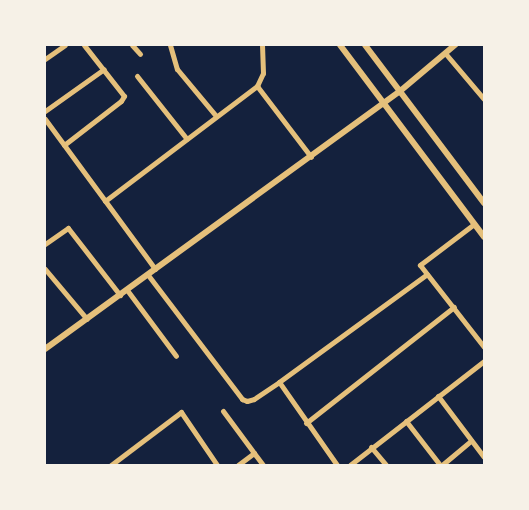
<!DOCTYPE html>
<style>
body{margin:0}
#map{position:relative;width:529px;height:510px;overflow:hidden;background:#14213d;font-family:"Zilla Slab",serif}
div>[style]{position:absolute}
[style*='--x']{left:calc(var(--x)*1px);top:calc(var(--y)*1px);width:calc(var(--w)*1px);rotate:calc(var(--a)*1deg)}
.minor>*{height:5px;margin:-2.5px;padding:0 2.5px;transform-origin:2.5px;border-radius:2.5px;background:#e5c07b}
.tertiary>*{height:6px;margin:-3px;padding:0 3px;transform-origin:3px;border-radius:3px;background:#e5c07b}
span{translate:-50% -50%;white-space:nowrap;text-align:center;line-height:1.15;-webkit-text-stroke:5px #f6f1e7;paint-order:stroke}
.frame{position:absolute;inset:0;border:46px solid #f6f1e7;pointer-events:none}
</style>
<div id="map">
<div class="minor">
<i style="--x:132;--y:45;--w:12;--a:48"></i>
<i style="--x:170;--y:45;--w:25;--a:74"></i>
<i style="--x:177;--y:69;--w:61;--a:50.3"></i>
<i style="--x:445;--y:53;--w:60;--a:49.7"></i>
<i style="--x:45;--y:59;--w:24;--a:-35"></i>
<i style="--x:137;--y:76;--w:80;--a:51.6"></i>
<i style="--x:257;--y:86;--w:89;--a:52.7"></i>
<i style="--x:45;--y:111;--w:72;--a:-35.4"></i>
<i style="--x:45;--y:119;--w:186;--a:53.7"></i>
<i style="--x:64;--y:145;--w:72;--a:-37.7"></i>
<i style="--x:121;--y:101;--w:6;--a:-59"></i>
<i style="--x:124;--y:96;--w:65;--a:-128.1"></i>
<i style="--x:105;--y:201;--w:191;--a:-37.1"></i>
<i style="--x:257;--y:86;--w:14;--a:-65"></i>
<i style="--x:263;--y:73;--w:28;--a:-92"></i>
<i style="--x:474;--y:224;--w:68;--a:142.8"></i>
<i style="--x:420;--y:265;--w:104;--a:52"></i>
<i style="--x:45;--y:244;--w:28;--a:-35"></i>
<i style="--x:68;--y:228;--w:85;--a:52.2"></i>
<i style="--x:45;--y:269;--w:65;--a:50"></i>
<i style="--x:148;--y:275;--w:156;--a:52.8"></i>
<i style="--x:242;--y:399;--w:5;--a:22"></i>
<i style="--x:247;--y:401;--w:7;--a:-16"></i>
<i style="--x:254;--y:399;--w:30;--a:-34"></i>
<i style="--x:127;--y:290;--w:82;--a:53.4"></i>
<i style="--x:438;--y:396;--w:76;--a:53"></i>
<i style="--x:223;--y:411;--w:52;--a:53.6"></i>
<i style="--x:406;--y:421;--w:56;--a:52.3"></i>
<i style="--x:306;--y:423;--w:188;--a:-38.1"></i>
<i style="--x:371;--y:447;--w:23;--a:50"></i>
<i style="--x:111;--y:465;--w:88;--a:-37.1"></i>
<i style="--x:181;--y:412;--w:64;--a:55.8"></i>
<i style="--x:238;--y:465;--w:20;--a:-37"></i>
<i style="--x:254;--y:453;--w:15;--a:53"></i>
<i style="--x:337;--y:465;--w:101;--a:-124.9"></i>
<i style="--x:279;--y:382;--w:183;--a:-36.1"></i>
<i style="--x:350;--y:465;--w:170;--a:-37.8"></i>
<i style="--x:442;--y:465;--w:38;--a:-40"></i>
</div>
<div class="tertiary">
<i style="--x:340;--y:45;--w:240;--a:53.1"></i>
<i style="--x:365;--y:45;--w:198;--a:53"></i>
<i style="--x:45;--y:349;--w:437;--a:-36"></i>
<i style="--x:399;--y:92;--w:73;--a:-40"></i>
</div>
<div class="frame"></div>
</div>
